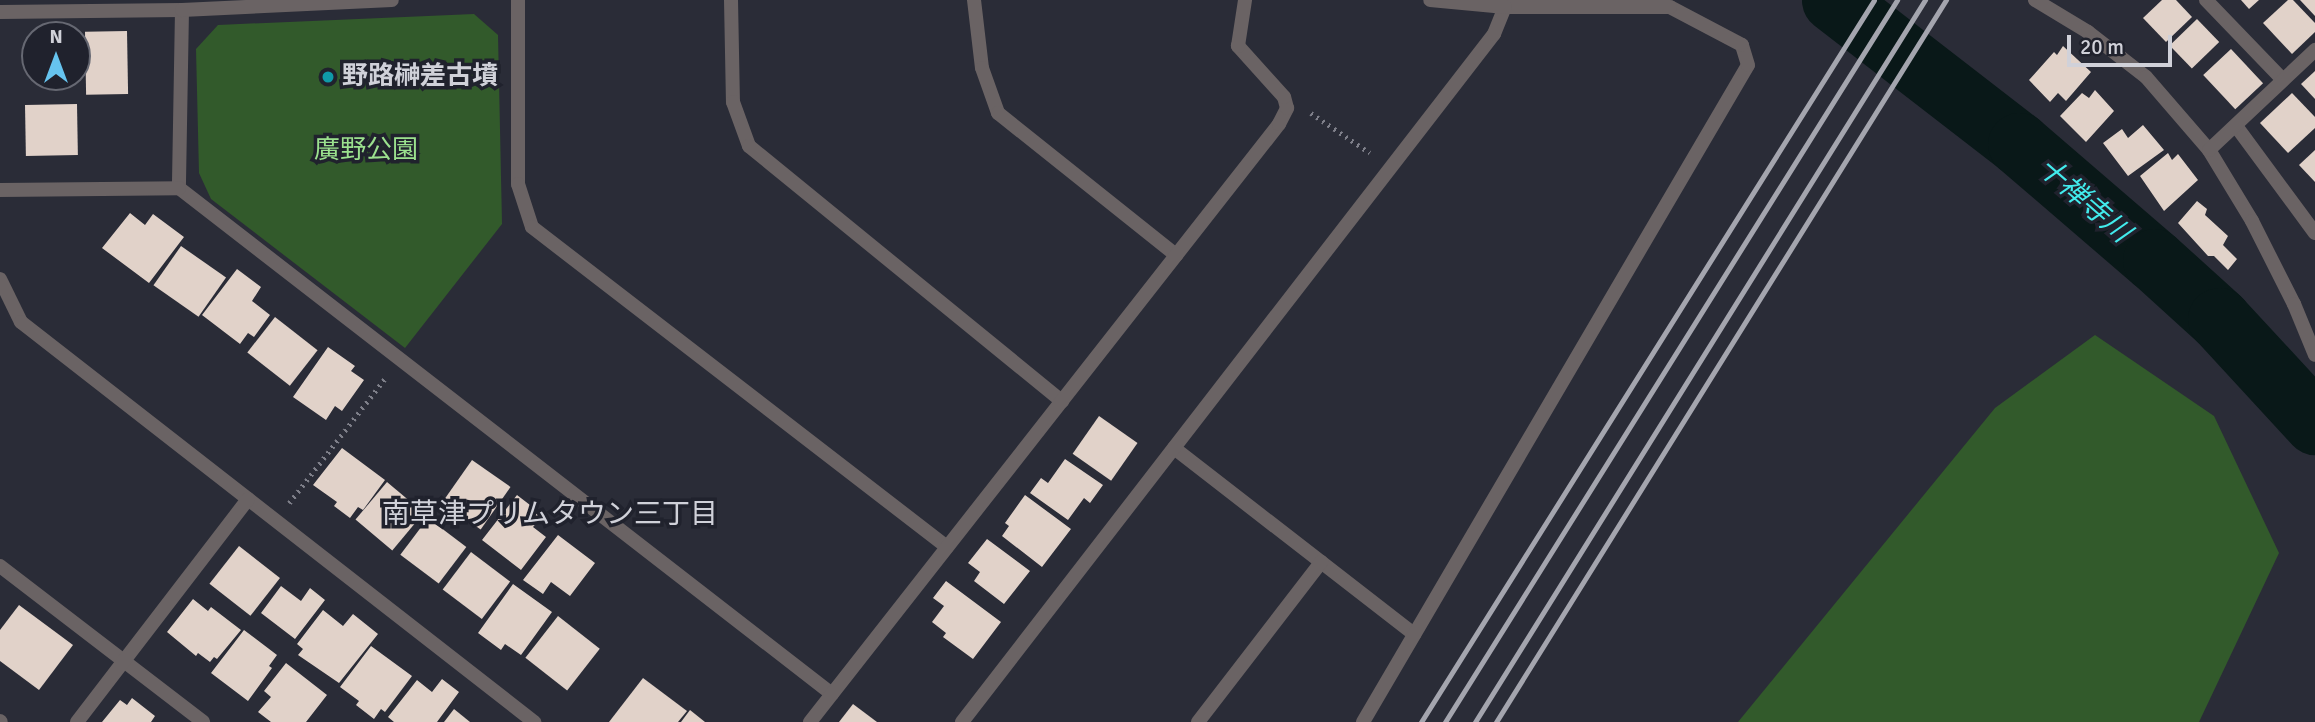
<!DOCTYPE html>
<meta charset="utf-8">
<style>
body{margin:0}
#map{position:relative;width:2315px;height:722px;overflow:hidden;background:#2a2c37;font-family:Signika,"Noto Sans JP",sans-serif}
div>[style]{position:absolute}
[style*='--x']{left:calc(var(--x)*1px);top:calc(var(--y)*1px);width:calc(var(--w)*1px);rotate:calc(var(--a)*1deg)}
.green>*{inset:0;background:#325a2b}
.river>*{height:63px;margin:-31.5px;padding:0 31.5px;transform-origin:31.5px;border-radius:31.5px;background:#091818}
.building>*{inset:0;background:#e1d2c9;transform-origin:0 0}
.path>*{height:4.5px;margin-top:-2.25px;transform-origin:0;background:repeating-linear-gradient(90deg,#7e7f89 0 2px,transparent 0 7px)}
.street>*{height:14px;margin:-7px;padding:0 7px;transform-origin:7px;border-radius:7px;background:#6a6364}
.rail>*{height:5px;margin:-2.5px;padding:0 2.5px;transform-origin:2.5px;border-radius:2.5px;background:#a4a5ae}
.dots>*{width:19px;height:19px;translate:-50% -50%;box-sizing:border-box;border:4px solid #20222d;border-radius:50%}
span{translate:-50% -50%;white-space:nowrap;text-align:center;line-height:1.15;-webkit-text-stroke:7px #20222d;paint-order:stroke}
.poi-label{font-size:26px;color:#d0d1d9;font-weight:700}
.left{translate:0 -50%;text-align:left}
.park-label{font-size:26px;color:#9be18e}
.water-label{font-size:28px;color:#42ebed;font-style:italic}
.neighbourhood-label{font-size:28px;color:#d0d1d9}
.north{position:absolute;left:21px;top:21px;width:70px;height:70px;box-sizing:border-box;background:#20222d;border:2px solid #666872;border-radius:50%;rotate:0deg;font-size:19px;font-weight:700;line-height:28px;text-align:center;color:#d0d1d9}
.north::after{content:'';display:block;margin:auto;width:24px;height:32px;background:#66c4ef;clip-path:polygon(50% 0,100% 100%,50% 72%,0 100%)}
.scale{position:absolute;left:2067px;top:35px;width:105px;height:32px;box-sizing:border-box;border:4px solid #d0d1d9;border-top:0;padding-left:9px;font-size:21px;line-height:24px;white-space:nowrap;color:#d0d1d9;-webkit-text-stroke:5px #20222d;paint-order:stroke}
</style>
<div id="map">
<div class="green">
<i style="clip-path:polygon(474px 14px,498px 35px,502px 224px,405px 348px,211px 199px,199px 173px,196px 49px,218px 25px)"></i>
<i style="clip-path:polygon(2095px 335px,2214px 416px,2279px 553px,2199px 722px,1738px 722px,1995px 408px)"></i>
</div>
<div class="river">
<i style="--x:1833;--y:0;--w:235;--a:37.7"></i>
<i style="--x:2019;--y:144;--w:178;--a:40.7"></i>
<i style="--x:2154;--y:260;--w:88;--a:42.2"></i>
<i style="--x:2219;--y:319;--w:142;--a:47.3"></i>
</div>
<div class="building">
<i style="clip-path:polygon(2162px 0,2176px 0,2192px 17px,2166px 42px,2143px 18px)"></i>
<i style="clip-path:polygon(2241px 0,2259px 0,2249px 9px)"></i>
<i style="clip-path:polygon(2288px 0,2293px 0,2315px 23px,2315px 32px,2292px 54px,2263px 23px)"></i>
<i style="clip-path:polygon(2300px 0,2315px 0,2315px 16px)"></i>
<i style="left:2197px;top:19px;width:32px;height:38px;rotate:46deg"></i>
<i style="left:127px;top:31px;width:63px;height:42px;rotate:89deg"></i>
<i style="clip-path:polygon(2063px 46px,2091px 72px,2066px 101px,2058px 93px,2050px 102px,2029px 80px,2054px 52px,2057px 55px)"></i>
<i style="left:2231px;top:49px;width:47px;height:38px;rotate:47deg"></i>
<i style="clip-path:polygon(2315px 71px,2315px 99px,2301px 84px)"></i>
<i style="clip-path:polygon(2095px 90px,2114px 111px,2086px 142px,2060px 116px,2082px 93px,2089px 98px)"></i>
<i style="clip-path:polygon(2292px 93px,2315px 117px,2315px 128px,2288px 153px,2260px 123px)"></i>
<i style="left:77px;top:104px;width:51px;height:52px;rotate:89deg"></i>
<i style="clip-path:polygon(2143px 125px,2164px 150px,2128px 176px,2103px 143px,2122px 129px,2128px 138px)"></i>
<i style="clip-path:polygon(2315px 150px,2315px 182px,2299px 165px)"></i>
<i style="clip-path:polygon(2168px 153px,2172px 160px,2178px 154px,2198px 180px,2164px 211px,2140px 176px)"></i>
<i style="clip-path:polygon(2197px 201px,2207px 209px,2205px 215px,2228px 236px,2223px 245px,2237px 259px,2228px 270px,2214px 256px,2208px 256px,2178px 223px)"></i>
<i style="clip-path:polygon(130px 213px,145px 225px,153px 214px,184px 237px,149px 283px,102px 248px)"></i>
<i style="left:181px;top:246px;width:55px;height:48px;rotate:35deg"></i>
<i style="clip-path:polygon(237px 269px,261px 287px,252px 301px,270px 315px,254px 337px,248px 333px,240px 344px,202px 315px)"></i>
<i style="left:275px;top:317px;width:54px;height:45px;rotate:38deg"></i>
<i style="clip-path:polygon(328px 347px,355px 366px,351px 371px,364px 380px,342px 411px,335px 406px,326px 420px,293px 397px)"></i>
<i style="left:1099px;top:416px;width:47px;height:46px;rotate:35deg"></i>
<i style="clip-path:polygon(342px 448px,385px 480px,363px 510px,358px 507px,350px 518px,334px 506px,337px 502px,313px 485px)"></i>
<i style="clip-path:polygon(1065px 459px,1103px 485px,1090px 503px,1084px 498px,1068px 520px,1030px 493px,1041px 478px,1048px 483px)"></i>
<i style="left:472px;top:460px;width:47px;height:52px;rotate:35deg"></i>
<i style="left:387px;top:482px;width:48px;height:49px;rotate:40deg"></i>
<i style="clip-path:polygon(517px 495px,543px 515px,533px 527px,546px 537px,521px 570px,482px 540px)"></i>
<i style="clip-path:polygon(1025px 495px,1071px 529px,1042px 567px,1002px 536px,1009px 526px,1005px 523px)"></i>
<i style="left:428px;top:518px;width:48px;height:46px;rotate:37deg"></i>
<i style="clip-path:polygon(558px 535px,595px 563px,570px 596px,551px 582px,543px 594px,523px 580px)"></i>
<i style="clip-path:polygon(987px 539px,1030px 571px,1004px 604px,974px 581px,980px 572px,968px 563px)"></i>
<i style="left:239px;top:546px;width:52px;height:48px;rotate:38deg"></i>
<i style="left:471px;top:552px;width:49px;height:47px;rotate:37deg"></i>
<i style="clip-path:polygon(946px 581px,1001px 622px,973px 659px,943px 637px,946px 633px,932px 622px,944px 606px,933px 598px)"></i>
<i style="clip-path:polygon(513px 584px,552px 612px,521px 655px,505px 644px,501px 650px,478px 633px)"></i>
<i style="clip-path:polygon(281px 586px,301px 601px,310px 588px,325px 600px,295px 639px,261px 613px)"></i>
<i style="clip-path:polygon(193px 599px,208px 611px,211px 607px,241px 630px,217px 659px,214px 657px,210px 662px,198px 653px,196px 656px,167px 632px)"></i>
<i style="clip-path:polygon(19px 605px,73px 645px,39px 690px,0 661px,0 630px)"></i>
<i style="clip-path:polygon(323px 610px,343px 626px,353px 614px,378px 634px,339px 683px,298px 655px,303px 649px,297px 644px)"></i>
<i style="left:558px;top:616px;width:53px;height:53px;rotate:38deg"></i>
<i style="clip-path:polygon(244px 630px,277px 655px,269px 666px,272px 668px,248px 701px,211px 673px)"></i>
<i style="clip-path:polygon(371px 646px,412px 676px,385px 712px,381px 709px,374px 719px,356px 705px,359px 701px,340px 687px)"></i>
<i style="clip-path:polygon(286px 663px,327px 695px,306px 722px,271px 722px,258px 712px,271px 697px,264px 691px)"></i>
<i style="clip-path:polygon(643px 678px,687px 711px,678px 722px,609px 722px)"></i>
<i style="clip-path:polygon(442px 679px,459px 692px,437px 722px,394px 722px,388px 717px,417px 680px,432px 692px)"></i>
<i style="clip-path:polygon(132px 698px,155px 716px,151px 722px,102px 722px,120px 700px,127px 705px)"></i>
<i style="clip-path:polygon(853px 704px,877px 722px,839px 722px)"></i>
<i style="clip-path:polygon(454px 709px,470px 722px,444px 722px)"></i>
<i style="clip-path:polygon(690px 710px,705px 722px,681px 722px)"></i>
</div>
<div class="path">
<i style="--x:1311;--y:113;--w:71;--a:34.1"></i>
<i style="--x:289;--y:503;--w:159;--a:-52.4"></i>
</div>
<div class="street">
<i style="--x:518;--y:0;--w:184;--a:90"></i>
<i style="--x:518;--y:184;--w:45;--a:72"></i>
<i style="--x:532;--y:227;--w:524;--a:37.64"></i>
<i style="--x:731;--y:0;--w:102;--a:88.9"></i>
<i style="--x:733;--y:102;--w:47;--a:70"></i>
<i style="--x:749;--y:146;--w:404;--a:39.2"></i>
<i style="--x:974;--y:0;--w:68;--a:83.3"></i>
<i style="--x:982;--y:68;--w:48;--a:70.4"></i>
<i style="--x:998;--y:113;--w:228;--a:38.6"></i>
<i style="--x:2035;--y:0;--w:62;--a:31.1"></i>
<i style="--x:2088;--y:32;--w:73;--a:37.8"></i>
<i style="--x:2146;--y:77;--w:96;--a:49.2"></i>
<i style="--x:2209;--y:150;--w:83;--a:58.8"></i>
<i style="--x:2252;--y:221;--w:93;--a:63.2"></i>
<i style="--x:2294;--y:304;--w:55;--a:67.6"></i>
<i style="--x:2206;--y:0;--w:111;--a:46.1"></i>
<i style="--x:182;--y:10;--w:178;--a:91"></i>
<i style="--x:179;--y:188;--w:826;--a:37.77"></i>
<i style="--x:0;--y:12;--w:182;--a:-0.6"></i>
<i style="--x:182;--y:10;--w:210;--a:-2.7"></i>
<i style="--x:2236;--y:126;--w:133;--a:53.6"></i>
<i style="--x:2209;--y:150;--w:146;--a:-43.3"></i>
<i style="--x:0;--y:190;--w:179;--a:-0.6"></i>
<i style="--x:0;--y:279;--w:48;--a:64"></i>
<i style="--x:21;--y:322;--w:651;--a:37.94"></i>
<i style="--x:1174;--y:448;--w:304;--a:37.8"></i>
<i style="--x:0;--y:566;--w:256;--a:37.5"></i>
<i style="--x:0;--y:721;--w:1;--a:45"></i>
<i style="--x:77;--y:722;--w:281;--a:-52.5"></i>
<i style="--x:810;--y:722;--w:760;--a:-51.89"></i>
<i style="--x:1279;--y:124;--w:18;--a:-63"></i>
<i style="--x:1287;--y:108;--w:11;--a:-105"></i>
<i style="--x:1284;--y:97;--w:69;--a:-132"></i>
<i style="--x:1238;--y:46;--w:47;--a:-81.3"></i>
<i style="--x:962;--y:722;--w:870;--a:-52.29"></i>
<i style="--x:1494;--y:34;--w:29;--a:-68"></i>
<i style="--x:1198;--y:722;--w:202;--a:-52.4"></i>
<i style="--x:1363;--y:722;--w:761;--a:-59.63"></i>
<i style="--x:1748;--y:65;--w:21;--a:-107"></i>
<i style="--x:1742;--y:45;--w:81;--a:-152.2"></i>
<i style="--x:1670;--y:7;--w:165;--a:180"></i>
<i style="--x:1505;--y:7;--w:75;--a:-174.7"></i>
</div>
<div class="rail">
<i style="--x:1421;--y:722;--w:852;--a:-57.89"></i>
<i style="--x:1445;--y:722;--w:852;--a:-57.95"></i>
<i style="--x:1475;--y:722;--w:851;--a:-58.07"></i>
<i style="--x:1496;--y:722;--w:851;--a:-58.07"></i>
</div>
<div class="dots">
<i style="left:328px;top:77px;background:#0f9aa8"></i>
</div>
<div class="poi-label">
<span class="left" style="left:342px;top:77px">野路榊差古墳</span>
</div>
<div class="park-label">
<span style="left:366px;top:151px">廣野公園</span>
</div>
<div class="water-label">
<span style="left:2084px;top:200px;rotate:41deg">十禅寺川</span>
</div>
<div class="neighbourhood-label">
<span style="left:550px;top:514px">南草津プリムタウン三丁目</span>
</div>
<div class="north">N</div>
<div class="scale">20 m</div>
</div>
